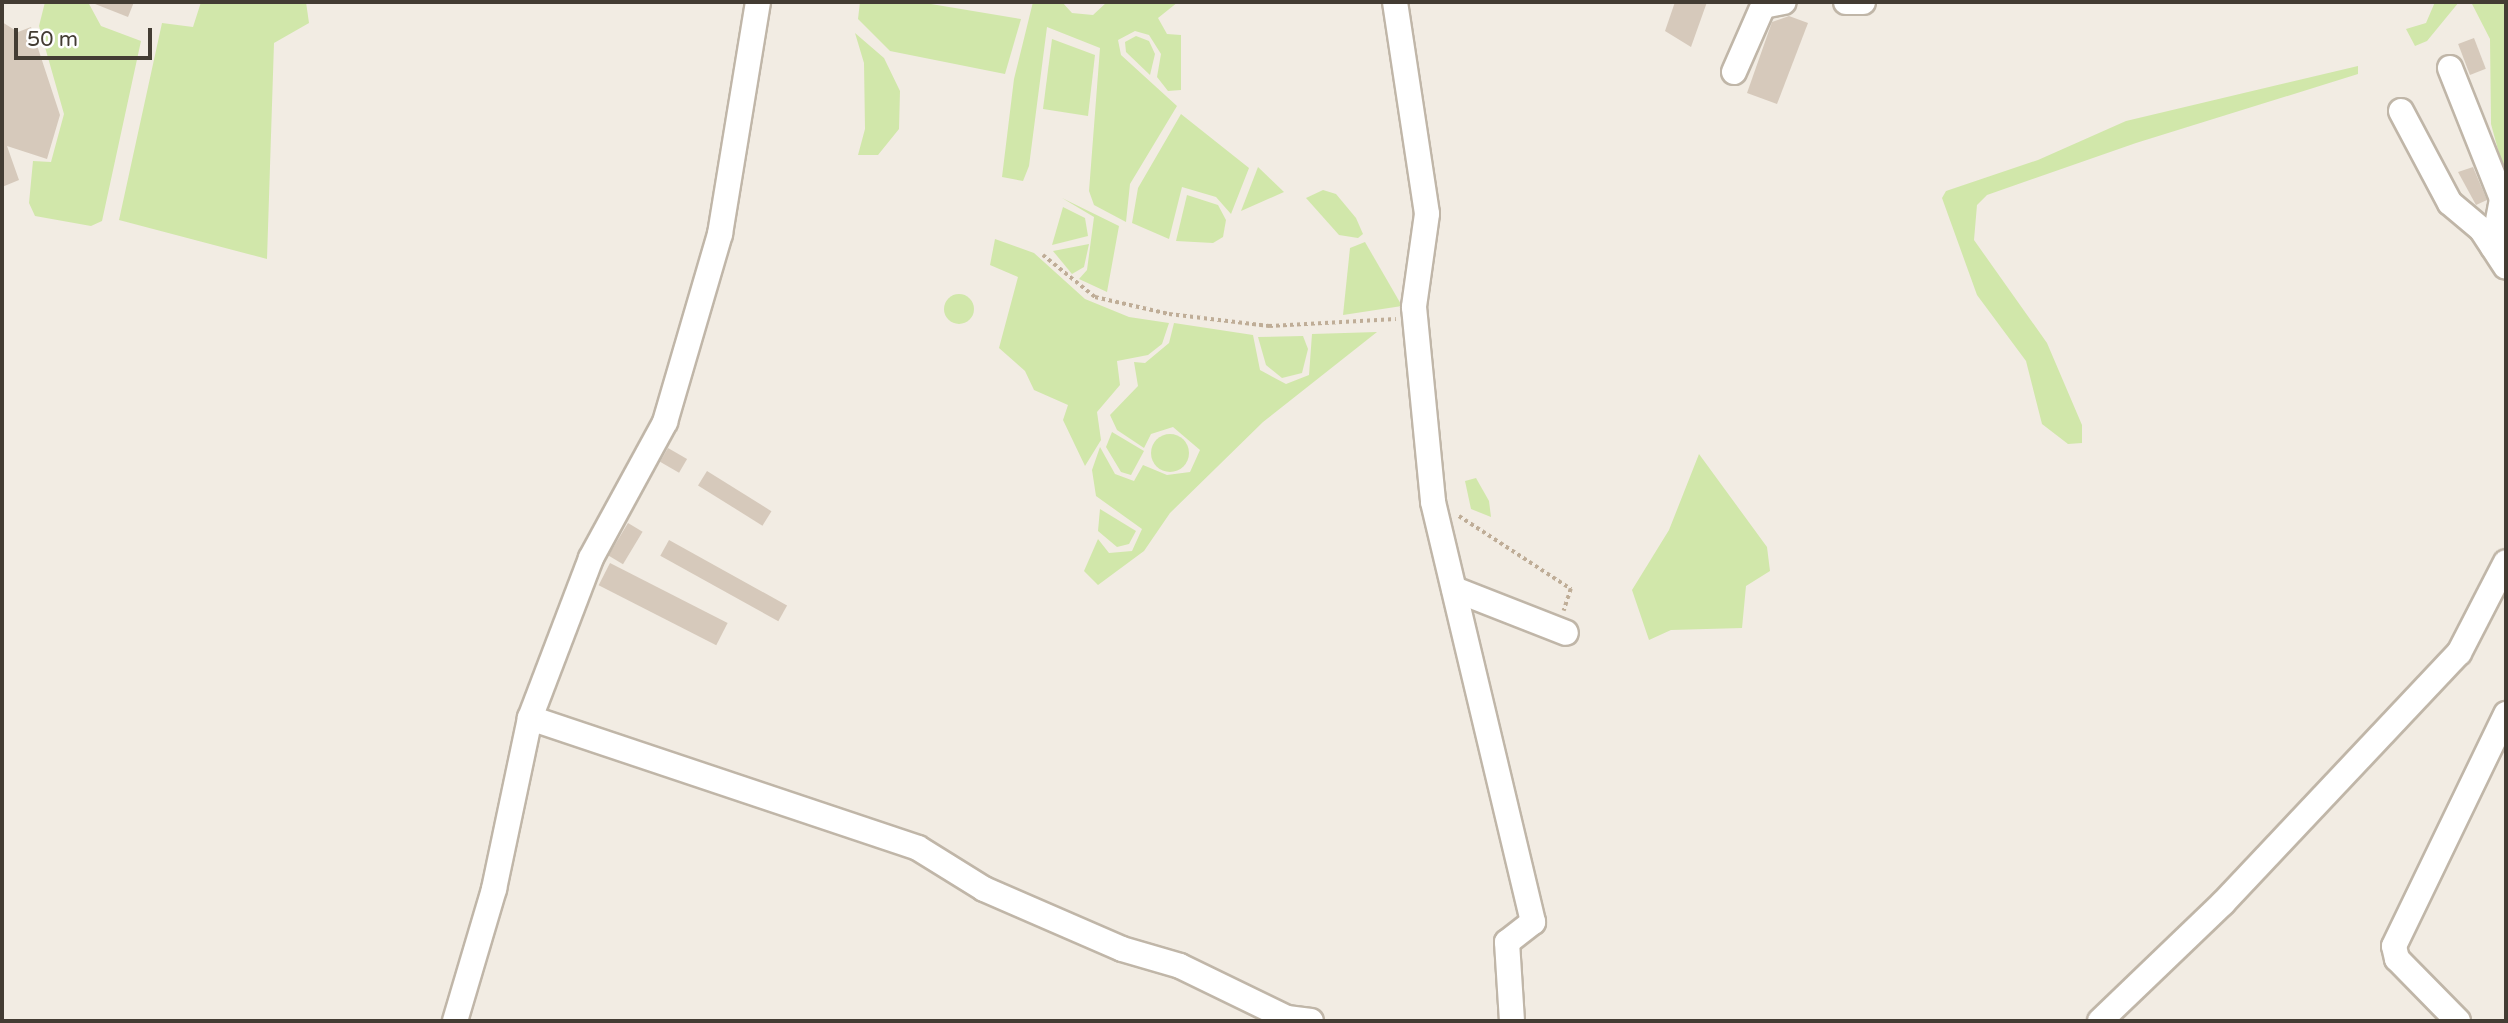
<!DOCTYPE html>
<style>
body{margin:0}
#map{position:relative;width:2508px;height:1023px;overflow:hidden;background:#f2ece3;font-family:"Varela Round",sans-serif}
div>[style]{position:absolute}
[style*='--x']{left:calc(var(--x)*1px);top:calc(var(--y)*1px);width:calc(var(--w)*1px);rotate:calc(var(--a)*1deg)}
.green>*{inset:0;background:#d1e7aa}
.round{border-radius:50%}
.building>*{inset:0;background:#d6c9bb;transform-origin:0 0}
.path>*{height:3.5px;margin-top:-1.75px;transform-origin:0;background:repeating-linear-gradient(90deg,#bfad97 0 3.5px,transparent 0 7px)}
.roads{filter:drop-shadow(2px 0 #c0b6a8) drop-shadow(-2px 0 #c0b6a8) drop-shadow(0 2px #c0b6a8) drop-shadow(0 -2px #c0b6a8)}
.minor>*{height:24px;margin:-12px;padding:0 12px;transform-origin:12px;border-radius:12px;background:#fff}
span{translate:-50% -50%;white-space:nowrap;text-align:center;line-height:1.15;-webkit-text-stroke:5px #fff;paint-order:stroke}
.frame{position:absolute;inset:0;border:4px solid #433c33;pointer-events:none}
.scale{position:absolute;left:14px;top:28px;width:138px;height:32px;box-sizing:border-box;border:4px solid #433c33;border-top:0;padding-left:9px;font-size:21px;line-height:24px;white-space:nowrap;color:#433c33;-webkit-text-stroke:5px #fff;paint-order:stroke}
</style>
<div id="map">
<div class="green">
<i style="clip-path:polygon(45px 2px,88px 2px,101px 26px,141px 41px,102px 221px,91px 226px,35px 216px,29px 203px,33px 161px,51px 162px,64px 114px,39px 26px)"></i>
<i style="clip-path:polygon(201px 2px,306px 2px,309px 23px,274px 43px,267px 259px,119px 220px,162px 23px,193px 27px)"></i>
<i style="clip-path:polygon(919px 2px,1021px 19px,1005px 74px,890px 51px,858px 19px,860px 2px)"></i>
<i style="clip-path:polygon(1033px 2px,1062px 2px,1072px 13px,1093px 15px,1107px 2px,1178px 2px,1158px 18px,1167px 34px,1181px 35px,1181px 90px,1168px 91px,1157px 77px,1161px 54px,1149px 35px,1135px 31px,1118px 40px,1121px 55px,1177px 106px,1130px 184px,1126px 222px,1094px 205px,1089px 191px,1100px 48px,1047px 27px,1029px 166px,1023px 181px,1002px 177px,1014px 79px)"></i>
<i style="clip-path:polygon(2435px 2px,2459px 2px,2427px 41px,2415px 46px,2406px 29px,2426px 23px)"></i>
<i style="clip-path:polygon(2471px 2px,2506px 2px,2506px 179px,2491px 124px,2490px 39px)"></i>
<i style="clip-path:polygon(855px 33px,884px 58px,900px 91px,899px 129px,878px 155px,858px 155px,865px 129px,864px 63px)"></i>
<i style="clip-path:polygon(1136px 36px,1149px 41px,1155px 54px,1150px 75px,1126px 52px,1125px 42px)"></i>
<i style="clip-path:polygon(1052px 39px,1095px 55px,1088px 116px,1043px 109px)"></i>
<i style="clip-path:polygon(2358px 66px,2358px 74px,2136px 143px,1987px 195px,1977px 205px,1974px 240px,2047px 343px,2082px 425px,2082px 443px,2068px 444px,2042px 424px,2026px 361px,1977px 295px,1942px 198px,1946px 191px,2038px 160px,2126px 121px)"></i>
<i style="clip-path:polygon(1181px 114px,1249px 168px,1231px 214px,1216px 197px,1182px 187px,1169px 239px,1132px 223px,1138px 188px)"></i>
<i style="clip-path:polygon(1258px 167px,1284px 192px,1241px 211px)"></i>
<i style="clip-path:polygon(1323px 190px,1336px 194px,1356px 218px,1363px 234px,1358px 238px,1339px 235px,1306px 198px)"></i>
<i style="clip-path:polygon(1187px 195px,1218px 205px,1226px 220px,1223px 237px,1213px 243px,1176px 241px)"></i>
<i style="clip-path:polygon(1062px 198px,1119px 226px,1107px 292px,1079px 279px,1087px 270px,1094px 217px)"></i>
<i style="clip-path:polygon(1063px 207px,1085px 218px,1088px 236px,1052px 245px)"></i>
<i style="clip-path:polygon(995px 239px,1034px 253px,1085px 299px,1129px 317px,1169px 323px,1162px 344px,1148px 355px,1117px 361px,1120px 385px,1097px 412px,1101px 440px,1085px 466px,1063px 420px,1068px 405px,1034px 390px,1025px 371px,999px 348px,1018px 277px,990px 265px)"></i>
<i style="clip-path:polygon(1365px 242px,1402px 306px,1343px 315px,1350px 248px)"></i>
<i style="clip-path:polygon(1089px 244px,1084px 267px,1072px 274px,1053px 251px)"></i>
<i class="round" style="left:944px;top:294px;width:30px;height:30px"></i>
<i style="clip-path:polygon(1174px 323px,1253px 335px,1260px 370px,1286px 384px,1309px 375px,1312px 334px,1377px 332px,1263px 422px,1170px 513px,1144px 551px,1098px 585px,1084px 571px,1098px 539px,1109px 553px,1132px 551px,1142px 529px,1096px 496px,1092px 470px,1100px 447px,1115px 474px,1134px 481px,1143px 465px,1167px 475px,1190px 472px,1200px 450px,1173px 427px,1151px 434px,1144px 448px,1117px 430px,1110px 415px,1138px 386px,1134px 362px,1145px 363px,1169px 343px)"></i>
<i style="clip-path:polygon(1303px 336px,1308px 349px,1302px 373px,1282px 378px,1266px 365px,1258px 337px)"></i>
<i style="clip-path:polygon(1112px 432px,1144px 451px,1131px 475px,1121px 472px,1106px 447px)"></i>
<i class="round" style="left:1151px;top:434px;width:38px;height:38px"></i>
<i style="clip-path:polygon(1699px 454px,1767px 547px,1770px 571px,1746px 586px,1742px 628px,1671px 630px,1649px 640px,1632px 590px,1669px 530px)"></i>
<i style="clip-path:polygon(1476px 478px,1489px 501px,1491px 517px,1471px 509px,1465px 481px)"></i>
<i style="clip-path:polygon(1100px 509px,1136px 531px,1129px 544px,1117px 547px,1098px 531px)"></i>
</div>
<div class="building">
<i style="clip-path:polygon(90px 2px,134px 2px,128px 17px)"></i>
<i style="clip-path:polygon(1675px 2px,1707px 2px,1691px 47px,1665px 31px)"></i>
<i style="clip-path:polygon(1789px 16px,1808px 23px,1777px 104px,1747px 93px,1772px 22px)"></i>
<i style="clip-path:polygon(2px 22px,18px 32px,31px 27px,60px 115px,47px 159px,7px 146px,19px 180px,2px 187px)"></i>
<i style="left:2474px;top:38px;width:33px;height:17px;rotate:69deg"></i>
<i style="clip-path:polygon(2473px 167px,2487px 200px,2476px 205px,2458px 172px)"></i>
<i style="left:668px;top:448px;width:22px;height:16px;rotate:30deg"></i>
<i style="left:707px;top:471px;width:76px;height:17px;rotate:32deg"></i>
<i style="left:628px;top:523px;width:17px;height:38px;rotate:31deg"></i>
<i style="left:669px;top:540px;width:135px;height:18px;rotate:29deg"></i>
<i style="left:610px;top:563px;width:132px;height:25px;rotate:27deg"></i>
</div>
<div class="path">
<i style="--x:1043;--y:255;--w:67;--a:38.9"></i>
<i style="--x:1095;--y:297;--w:76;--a:12.9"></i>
<i style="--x:1169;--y:314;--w:101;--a:6.8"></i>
<i style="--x:1269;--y:326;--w:127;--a:-3.2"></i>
<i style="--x:1459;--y:516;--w:134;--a:33.1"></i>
<i style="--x:1571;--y:589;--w:23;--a:108"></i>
</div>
<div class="roads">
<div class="minor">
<i style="--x:1395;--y:2;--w:214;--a:81.4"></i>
<i style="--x:1427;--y:214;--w:94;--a:98"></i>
<i style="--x:1414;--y:307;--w:196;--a:84.4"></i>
<i style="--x:1433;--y:502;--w:432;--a:76.6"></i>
<i style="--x:1533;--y:922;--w:33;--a:142"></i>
<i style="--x:1507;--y:942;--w:79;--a:86.4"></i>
<i style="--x:1846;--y:2;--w:17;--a:0"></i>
<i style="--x:2450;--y:68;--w:141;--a:68.3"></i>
<i style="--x:2502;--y:199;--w:49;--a:100.6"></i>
<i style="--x:1734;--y:72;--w:72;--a:-66.3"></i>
<i style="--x:1763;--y:6;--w:21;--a:-11"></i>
<i style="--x:2401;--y:111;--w:104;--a:62"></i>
<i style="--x:2450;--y:203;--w:40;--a:40"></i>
<i style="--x:2481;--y:229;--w:45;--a:56.7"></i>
<i style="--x:1454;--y:589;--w:120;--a:21.4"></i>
<i style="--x:530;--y:718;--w:409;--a:18.5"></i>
<i style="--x:918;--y:848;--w:78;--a:31.8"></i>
<i style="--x:984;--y:889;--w:150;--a:23.5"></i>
<i style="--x:1122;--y:949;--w:60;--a:16.3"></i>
<i style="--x:1180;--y:966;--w:119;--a:25.9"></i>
<i style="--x:1287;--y:1018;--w:24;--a:7"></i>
<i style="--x:455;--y:1021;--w:138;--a:-73.5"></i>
<i style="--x:494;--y:889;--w:175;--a:-78.1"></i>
<i style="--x:530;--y:718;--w:171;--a:-69.1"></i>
<i style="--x:591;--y:558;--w:155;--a:-61.4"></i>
<i style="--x:665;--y:422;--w:196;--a:-73.7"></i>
<i style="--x:720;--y:234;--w:235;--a:-80.7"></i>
<i style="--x:2100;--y:1021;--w:170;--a:-43.8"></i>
<i style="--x:2223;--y:903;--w:344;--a:-46.7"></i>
<i style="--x:2459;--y:653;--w:102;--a:-62.7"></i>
<i style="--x:2458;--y:1021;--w:87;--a:-134.5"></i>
<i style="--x:2397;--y:959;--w:13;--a:-103"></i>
<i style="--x:2394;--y:946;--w:258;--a:-64.2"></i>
</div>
</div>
<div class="frame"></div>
<div class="scale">50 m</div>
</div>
